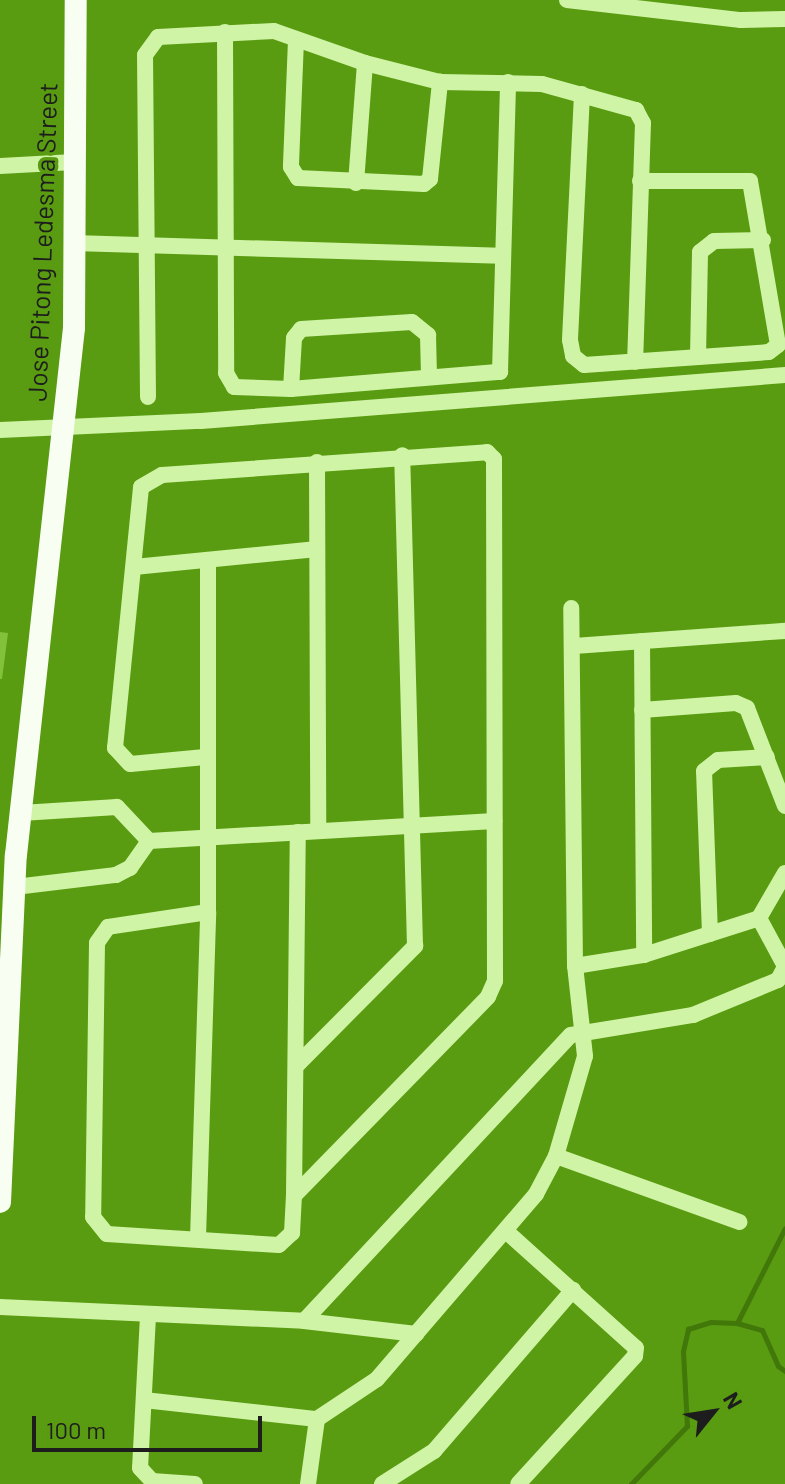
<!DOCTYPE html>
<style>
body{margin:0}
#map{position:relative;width:785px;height:1484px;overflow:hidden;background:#599b11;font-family:Barlow,sans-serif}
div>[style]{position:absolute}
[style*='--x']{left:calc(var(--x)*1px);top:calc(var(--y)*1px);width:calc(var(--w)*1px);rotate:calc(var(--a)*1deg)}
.stream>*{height:5px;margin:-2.5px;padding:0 2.5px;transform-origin:2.5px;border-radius:2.5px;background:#42770a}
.building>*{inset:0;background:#82c23a}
.minor>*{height:16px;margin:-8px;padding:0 8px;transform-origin:8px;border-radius:8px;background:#cff4a5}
.major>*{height:22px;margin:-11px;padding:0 11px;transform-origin:11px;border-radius:11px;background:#f8fff2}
span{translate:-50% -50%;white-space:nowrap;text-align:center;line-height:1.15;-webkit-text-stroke:7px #599b11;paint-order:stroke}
.street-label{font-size:26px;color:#1d1d1d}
.north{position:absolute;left:673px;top:1372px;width:80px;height:80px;-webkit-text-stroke:6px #599b11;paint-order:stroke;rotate:60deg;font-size:22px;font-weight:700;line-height:32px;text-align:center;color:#1d1d1d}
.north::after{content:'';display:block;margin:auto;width:28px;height:36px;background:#1d1d1d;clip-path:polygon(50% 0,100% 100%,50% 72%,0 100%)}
.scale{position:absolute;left:32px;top:1416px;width:230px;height:36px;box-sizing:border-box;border:4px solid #1d1d1d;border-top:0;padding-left:10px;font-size:24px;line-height:28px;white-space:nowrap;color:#1d1d1d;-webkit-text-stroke:6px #599b11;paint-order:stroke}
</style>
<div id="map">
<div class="stream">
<i style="--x:737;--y:1323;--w:26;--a:16"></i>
<i style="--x:762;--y:1330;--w:39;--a:66"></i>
<i style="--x:778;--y:1366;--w:9;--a:36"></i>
<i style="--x:631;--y:1484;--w:81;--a:-46"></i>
<i style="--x:687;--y:1426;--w:75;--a:-93.1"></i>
<i style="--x:683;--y:1351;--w:23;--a:-77"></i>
<i style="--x:688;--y:1329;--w:24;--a:-17"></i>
<i style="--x:711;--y:1322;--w:26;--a:2"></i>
<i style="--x:737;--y:1323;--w:106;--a:-63.2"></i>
</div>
<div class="building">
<i style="clip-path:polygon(0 632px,8px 633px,2px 679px,0 679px)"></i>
</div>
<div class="minor">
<i style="--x:567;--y:0;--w:175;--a:6.6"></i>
<i style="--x:741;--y:20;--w:44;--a:-1.3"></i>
<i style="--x:225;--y:32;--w:341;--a:89.8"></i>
<i style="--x:226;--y:373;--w:16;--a:60"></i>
<i style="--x:234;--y:387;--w:57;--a:2"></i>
<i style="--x:291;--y:389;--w:210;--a:-4.7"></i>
<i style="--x:500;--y:372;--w:290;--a:-88.4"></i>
<i style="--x:296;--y:40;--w:127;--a:92.3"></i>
<i style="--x:291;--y:167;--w:13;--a:58"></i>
<i style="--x:298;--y:178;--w:126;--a:2.7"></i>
<i style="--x:424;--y:184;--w:8;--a:-40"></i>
<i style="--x:430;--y:179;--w:98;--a:-84.1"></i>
<i style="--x:582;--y:94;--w:246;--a:92.8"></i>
<i style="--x:570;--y:340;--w:16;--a:79"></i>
<i style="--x:573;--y:356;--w:14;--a:39"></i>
<i style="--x:584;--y:365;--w:185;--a:-4"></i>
<i style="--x:769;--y:352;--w:11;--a:-38"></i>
<i style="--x:778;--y:345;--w:166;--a:-99.7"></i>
<i style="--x:750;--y:181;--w:110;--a:180"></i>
<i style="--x:0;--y:166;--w:74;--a:-3.1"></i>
<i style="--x:356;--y:183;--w:120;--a:-85.7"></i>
<i style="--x:73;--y:243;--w:427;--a:1.7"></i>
<i style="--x:698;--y:357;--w:105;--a:-88.9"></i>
<i style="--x:700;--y:252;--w:18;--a:-38"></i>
<i style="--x:714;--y:241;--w:49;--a:-1.2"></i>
<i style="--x:291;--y:389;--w:51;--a:-86.6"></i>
<i style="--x:294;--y:338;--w:11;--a:-52"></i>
<i style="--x:301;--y:329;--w:111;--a:-3.6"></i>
<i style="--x:412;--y:322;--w:21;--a:39"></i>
<i style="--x:428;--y:335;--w:42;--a:88.6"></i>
<i style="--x:148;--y:397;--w:342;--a:-90.5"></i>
<i style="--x:145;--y:55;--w:22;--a:-54"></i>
<i style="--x:158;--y:37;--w:116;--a:-3"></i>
<i style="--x:274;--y:31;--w:96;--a:19.4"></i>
<i style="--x:365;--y:63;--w:77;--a:14.2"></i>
<i style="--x:440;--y:82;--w:102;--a:1.1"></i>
<i style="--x:542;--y:84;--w:98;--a:15.5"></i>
<i style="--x:636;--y:110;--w:15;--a:62"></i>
<i style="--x:643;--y:123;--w:239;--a:91.9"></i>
<i style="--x:0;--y:430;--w:201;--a:-2.6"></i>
<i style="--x:201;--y:421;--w:586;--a:-4.5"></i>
<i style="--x:317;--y:462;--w:369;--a:89.8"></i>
<i style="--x:134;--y:567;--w:184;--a:-5.6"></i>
<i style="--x:642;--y:641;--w:314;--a:89.6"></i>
<i style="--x:574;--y:646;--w:212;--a:-4.1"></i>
<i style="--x:642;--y:710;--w:94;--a:-4.3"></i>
<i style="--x:736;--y:703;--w:12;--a:24"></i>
<i style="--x:747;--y:708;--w:105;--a:68.8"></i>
<i style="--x:205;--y:757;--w:75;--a:174.7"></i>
<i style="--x:130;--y:764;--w:22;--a:-133"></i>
<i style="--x:115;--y:748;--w:262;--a:-84.3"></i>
<i style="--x:141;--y:487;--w:24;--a:-30"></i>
<i style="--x:162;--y:475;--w:326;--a:-4"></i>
<i style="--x:487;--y:452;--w:10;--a:45"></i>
<i style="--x:494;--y:459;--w:522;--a:89.89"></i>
<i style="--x:495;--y:981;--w:17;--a:114"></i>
<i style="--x:488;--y:997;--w:278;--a:134.3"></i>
<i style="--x:149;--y:841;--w:346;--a:-3.3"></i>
<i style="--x:15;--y:887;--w:102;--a:-6.8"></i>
<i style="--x:116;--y:875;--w:16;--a:-27"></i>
<i style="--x:130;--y:868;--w:33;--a:-55"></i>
<i style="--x:149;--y:841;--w:47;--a:-133.3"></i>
<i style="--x:117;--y:807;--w:96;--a:176.4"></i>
<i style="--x:208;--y:912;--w:101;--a:171.5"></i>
<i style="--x:108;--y:927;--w:19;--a:125"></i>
<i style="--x:97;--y:943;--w:274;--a:90.8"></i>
<i style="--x:93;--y:1217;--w:22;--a:51"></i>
<i style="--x:107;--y:1234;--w:172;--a:3.7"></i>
<i style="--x:279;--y:1245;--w:18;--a:-43"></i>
<i style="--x:292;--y:1233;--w:37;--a:-87"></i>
<i style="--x:294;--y:1196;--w:364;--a:-89.4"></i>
<i style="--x:759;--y:918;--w:55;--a:61.6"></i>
<i style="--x:710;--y:934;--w:163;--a:-92.1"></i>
<i style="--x:704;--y:771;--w:18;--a:-38"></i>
<i style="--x:718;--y:760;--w:49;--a:-3.5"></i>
<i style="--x:575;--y:966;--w:70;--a:-9.1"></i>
<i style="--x:644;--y:955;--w:121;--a:-17.8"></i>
<i style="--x:759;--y:918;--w:52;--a:-60"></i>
<i style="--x:297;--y:1065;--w:168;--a:-45.2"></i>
<i style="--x:415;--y:946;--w:491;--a:-91.5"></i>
<i style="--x:556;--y:1156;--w:195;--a:19.8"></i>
<i style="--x:507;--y:1232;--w:173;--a:42"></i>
<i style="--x:636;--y:1348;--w:8;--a:97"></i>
<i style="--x:635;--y:1356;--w:173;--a:132.4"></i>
<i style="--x:198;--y:1238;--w:326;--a:-88.2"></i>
<i style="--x:208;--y:912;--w:352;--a:-90"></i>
<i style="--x:0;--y:1307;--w:304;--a:2.6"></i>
<i style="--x:304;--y:1321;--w:113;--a:6.6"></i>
<i style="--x:148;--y:1316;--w:152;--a:93"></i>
<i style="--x:140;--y:1468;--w:18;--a:47"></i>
<i style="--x:152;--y:1481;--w:43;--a:4"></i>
<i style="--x:304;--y:1321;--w:391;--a:-47"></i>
<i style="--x:571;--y:1035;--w:124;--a:-9.3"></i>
<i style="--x:693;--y:1015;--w:92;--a:-22.4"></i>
<i style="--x:778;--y:980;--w:15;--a:-62"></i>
<i style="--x:144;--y:1400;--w:174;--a:6.3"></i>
<i style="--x:317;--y:1419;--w:72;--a:-33.7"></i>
<i style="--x:377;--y:1379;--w:244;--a:-49.3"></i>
<i style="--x:536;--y:1194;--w:43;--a:-62.2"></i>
<i style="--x:556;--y:1156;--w:104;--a:-73.8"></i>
<i style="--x:585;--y:1056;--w:91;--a:-96.3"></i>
<i style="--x:575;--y:966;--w:358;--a:-90.6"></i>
<i style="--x:308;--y:1484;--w:66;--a:-82.1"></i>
<i style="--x:382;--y:1484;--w:62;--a:-32.4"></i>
<i style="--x:434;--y:1451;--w:213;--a:-49.2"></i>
</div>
<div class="major">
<i style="--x:0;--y:1202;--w:347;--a:-87.4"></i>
<i style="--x:16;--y:855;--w:530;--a:-83.72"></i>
<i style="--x:74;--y:328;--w:328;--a:-89.7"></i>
</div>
<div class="street-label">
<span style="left:42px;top:242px;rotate:-88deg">Jose Pitong Ledesma Street</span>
</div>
<div class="north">N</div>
<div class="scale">100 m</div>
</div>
